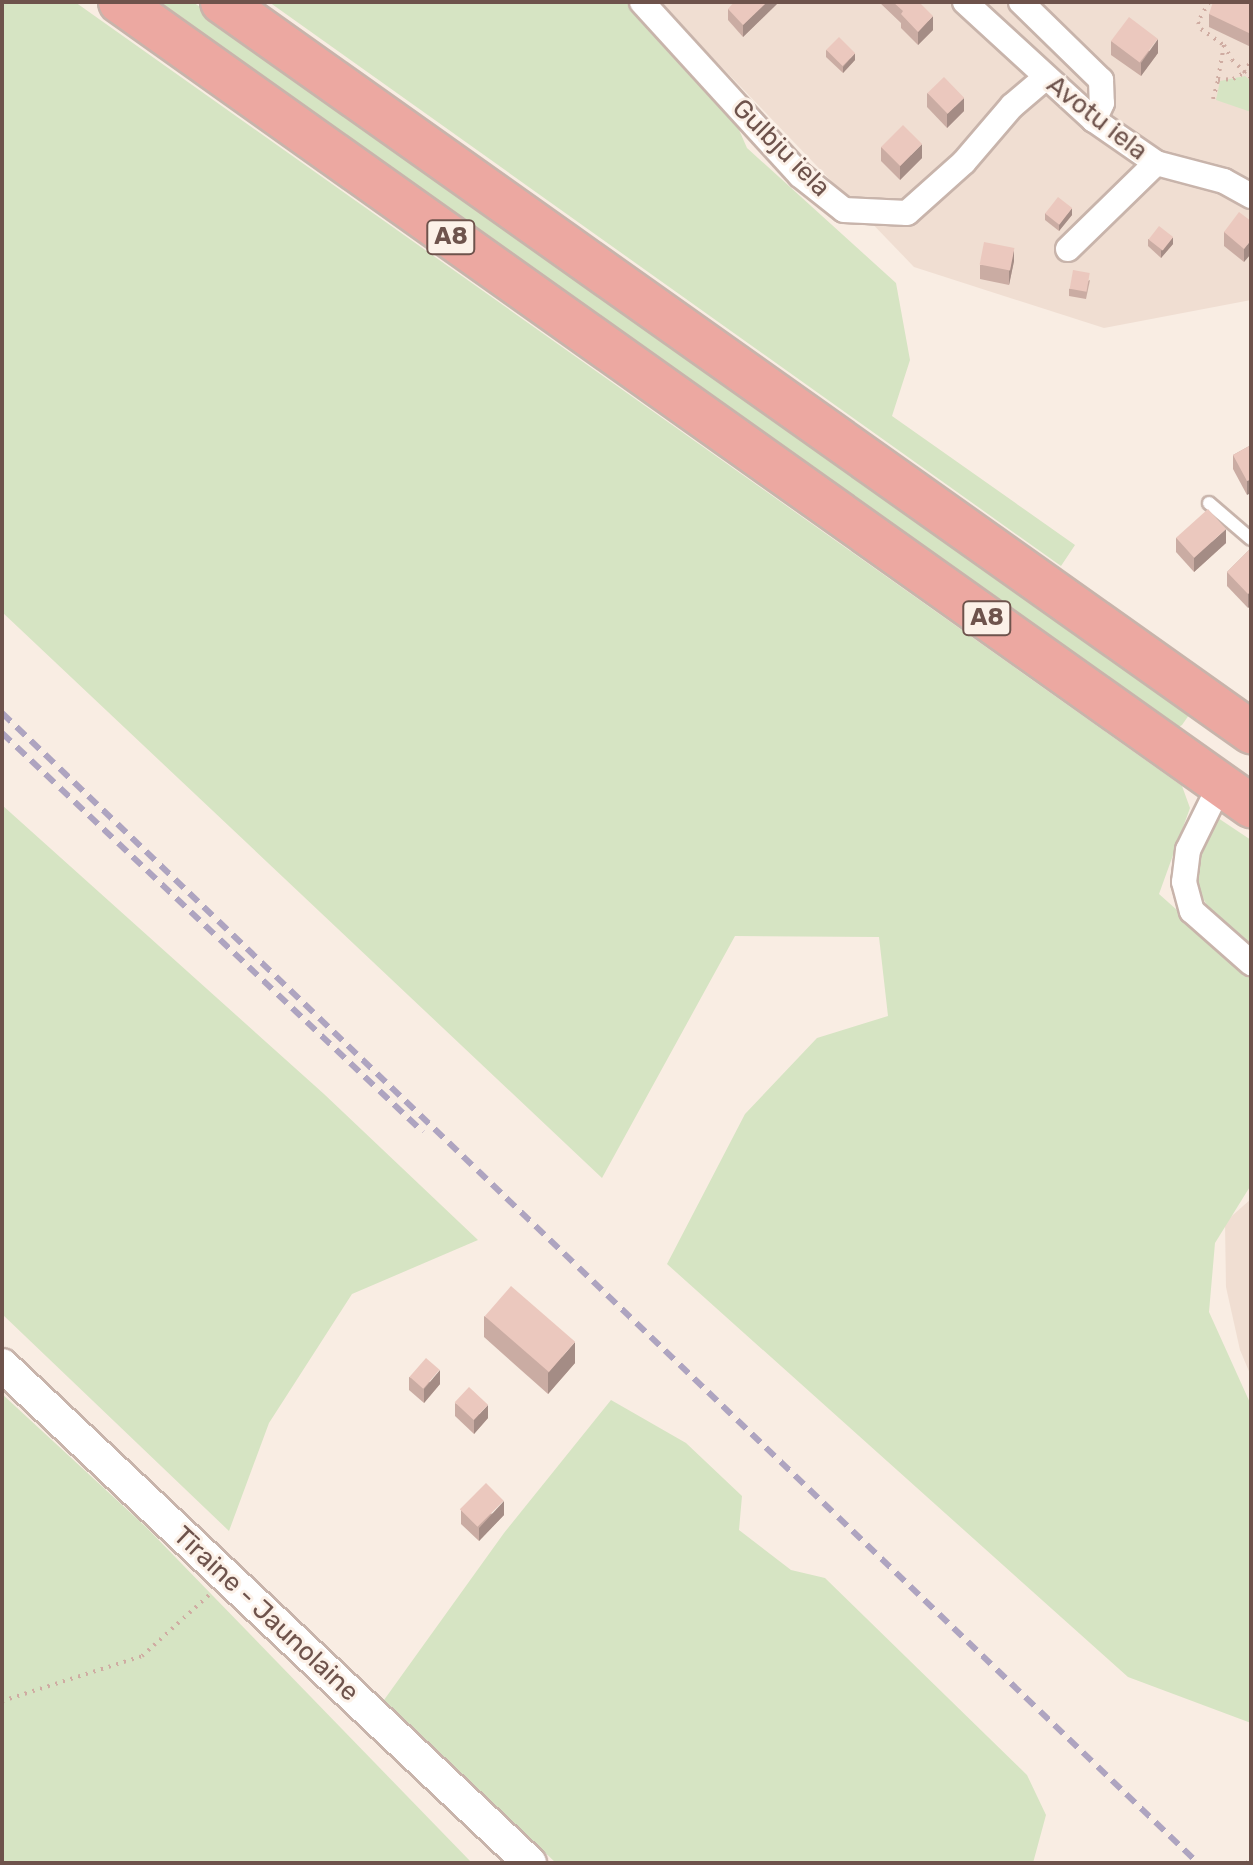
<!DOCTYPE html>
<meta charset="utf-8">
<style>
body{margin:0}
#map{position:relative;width:1253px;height:1865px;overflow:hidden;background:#f9ede3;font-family:Rubik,sans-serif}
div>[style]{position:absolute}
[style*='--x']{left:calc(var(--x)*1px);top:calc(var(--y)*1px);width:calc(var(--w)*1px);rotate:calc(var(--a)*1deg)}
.residential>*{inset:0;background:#f0ded2}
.green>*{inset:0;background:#d6e4c3}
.path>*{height:4px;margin-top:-2px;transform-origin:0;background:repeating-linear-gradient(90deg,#cfaca2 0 2px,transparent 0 8px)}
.roads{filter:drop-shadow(2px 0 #c8b4ab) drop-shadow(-2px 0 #c8b4ab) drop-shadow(0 2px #c8b4ab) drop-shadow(0 -2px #c8b4ab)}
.lane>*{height:12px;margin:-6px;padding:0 6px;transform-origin:6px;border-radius:6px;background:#fff}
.street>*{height:24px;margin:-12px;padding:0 12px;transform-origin:12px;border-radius:12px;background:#fff}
.secondary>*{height:32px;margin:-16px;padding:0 16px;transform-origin:16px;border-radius:16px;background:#fff}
.highway>*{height:42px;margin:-21px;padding:0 21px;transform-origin:21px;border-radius:21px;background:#eca8a1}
.rail>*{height:6px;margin-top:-3px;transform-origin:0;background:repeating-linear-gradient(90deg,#aea4c0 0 12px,transparent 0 20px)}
.wall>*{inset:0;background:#caaca3}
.shaded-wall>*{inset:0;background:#a48c85}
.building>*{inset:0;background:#ebc8be;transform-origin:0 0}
span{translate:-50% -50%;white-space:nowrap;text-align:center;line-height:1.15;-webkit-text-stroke:6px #fcf1e8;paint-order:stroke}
.shield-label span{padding:2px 6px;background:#fcf1e8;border:2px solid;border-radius:6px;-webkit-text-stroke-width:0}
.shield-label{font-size:24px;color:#6e534c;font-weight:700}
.street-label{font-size:26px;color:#6e534c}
.frame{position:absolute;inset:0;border:4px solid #6e534c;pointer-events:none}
</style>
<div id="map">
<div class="residential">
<i style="clip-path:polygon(659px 2px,1251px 2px,1251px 300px,1104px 328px,914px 267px)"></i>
<i style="clip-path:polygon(1251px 1199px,1251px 1376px,1240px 1350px,1226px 1287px,1225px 1222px)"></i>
</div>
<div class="green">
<i style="clip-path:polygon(2px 2px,75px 2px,1182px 786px,1190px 808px,1159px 894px,1251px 976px,1251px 1185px,1215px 1243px,1209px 1312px,1251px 1405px,1251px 1723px,1128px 1677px,667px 1264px,745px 1114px,817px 1038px,888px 1016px,879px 937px,735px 936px,602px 1178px,2px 612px)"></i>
<i style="clip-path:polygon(148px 2px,193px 2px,1186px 706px,1189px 715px,1182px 725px,1174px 730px)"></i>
<i style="clip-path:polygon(269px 2px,627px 2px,722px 91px,747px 148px,896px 283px,910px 360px,892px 416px,1075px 545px,1061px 566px)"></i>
<i style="clip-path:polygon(1245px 76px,1251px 81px,1251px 112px,1216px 100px,1220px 81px)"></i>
<i style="clip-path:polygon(2px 805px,324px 1094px,478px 1240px,352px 1294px,269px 1423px,229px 1531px,2px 1314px)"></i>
<i style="clip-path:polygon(1218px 818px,1251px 840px,1251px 950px,1216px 921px,1197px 888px,1195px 870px,1201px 844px,1209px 827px)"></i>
<i style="clip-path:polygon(2px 1394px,146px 1527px,472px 1863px,2px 1863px)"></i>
<i style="clip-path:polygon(611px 1400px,686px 1443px,742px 1496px,739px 1530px,791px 1570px,825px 1578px,1027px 1775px,1046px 1815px,1033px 1863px,556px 1863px,384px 1700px,504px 1533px)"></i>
</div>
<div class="path">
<i style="--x:1209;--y:2;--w:23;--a:119"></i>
<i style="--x:1198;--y:22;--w:8;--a:67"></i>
<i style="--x:1201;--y:29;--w:28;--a:35"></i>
<i style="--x:1224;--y:45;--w:17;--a:62"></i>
<i style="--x:1232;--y:60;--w:26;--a:43"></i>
<i style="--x:1224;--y:45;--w:36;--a:100"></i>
<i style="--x:1218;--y:80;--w:15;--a:-4"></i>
<i style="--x:1233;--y:79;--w:13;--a:-29"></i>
<i style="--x:1244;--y:73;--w:14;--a:-60"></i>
<i style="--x:1213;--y:99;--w:20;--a:-75"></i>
<i style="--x:2;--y:1701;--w:147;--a:-17.8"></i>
<i style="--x:142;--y:1656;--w:91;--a:-42.3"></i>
<i style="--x:1247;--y:1863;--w:6;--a:-45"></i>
</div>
<div class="roads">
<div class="lane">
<i style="--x:1209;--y:503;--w:55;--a:40.6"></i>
</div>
<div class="street">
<i style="--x:642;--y:2;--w:234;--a:47.6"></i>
<i style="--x:800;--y:175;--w:56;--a:38.5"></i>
<i style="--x:844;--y:210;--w:63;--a:2.7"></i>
<i style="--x:907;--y:213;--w:76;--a:-41.8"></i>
<i style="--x:964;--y:162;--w:74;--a:-49.4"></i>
<i style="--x:1012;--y:106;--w:43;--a:-40.3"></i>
<i style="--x:965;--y:2;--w:175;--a:42.5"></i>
<i style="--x:1094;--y:120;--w:75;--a:34.7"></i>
<i style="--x:1156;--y:163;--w:70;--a:14.8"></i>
<i style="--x:1224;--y:181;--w:31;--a:29"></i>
<i style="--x:1021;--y:2;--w:112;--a:44.3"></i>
<i style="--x:1101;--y:80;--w:23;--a:88"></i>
<i style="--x:1102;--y:103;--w:19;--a:115"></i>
<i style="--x:1068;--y:249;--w:123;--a:-44.3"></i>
<i style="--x:1220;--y:785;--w:72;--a:116.2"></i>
<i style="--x:1188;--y:850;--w:32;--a:97"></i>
<i style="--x:1184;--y:882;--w:30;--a:75"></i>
<i style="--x:1192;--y:911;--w:79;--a:41.4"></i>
</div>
<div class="secondary">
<i style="--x:2;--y:1365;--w:726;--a:43.33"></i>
</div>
<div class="highway">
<i style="--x:120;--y:2;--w:1388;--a:35.41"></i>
<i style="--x:222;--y:2;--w:1262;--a:35.35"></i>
</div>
</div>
<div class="rail">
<i style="--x:2;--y:713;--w:1659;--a:43.88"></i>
<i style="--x:2;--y:733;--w:580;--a:43.46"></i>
</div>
<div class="wall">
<i style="clip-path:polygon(779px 2px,743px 37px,728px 20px,728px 9px)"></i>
<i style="clip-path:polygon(879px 2px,919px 2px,933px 30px,918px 45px,901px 28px,901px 23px)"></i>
<i style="clip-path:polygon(1251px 2px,1251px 47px,1209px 27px,1209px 14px)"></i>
<i style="clip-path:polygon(1111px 41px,1158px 53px,1141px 76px,1111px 55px)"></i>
<i style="clip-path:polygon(826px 50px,855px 60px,843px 73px,826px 57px)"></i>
<i style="clip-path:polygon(927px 93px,964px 111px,947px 128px,927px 107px)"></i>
<i style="clip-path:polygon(881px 147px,922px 158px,900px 180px,881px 161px)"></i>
<i style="clip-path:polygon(1045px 213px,1072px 215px,1059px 231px,1045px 220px)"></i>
<i style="clip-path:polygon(1251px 221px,1244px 262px,1224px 246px,1224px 232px)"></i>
<i style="clip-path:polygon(1148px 239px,1173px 244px,1161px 258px,1148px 246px)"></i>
<i style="clip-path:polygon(1014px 261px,1009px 285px,980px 279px,980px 265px)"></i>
<i style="clip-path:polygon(1090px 280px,1086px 299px,1069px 296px,1069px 289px)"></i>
<i style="clip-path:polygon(1251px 445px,1247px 495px,1233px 469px,1233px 455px)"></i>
<i style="clip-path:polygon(1176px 538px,1226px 543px,1194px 572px,1176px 552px)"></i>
<i style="clip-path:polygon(1251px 548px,1251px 605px,1248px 608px,1227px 586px,1227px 572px)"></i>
<i style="clip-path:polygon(484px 1316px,575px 1363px,548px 1394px,484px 1337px)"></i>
<i style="clip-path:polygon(409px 1377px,440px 1384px,424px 1403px,409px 1390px)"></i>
<i style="clip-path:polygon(455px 1403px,488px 1418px,474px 1434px,455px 1416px)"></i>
<i style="clip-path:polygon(461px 1510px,504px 1515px,479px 1541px,461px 1524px)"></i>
</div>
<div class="shaded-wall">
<i style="clip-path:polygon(767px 2px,779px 2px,743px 37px,743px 25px)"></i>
<i style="clip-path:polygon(933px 16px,933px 30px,918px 45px,918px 32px)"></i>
<i style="clip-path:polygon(1158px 39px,1158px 53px,1141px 76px,1141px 63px)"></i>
<i style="clip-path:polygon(855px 53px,855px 60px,843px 73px,843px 67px)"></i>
<i style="clip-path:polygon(964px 98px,964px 111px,947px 128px,947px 114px)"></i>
<i style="clip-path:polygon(922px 144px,922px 158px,900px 180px,900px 166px)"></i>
<i style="clip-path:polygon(1072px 208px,1072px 215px,1059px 231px,1059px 224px)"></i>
<i style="clip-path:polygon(1173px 237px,1173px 244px,1161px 258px,1161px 251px)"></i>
<i style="clip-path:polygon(1251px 240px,1251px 254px,1244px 262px,1244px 249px)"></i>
<i style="clip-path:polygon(1014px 248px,1014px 261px,1009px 285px,1009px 271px)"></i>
<i style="clip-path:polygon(1251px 479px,1251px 493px,1247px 495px,1247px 481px)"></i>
<i style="clip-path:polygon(1226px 529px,1226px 543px,1194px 572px,1194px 558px)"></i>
<i style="clip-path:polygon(1251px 591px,1251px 605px,1248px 608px,1248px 594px)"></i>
<i style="clip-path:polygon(575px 1342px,575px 1363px,548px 1394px,548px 1373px)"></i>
<i style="clip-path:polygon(440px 1370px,440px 1384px,424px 1403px,424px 1389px)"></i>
<i style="clip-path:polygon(488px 1405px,488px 1418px,474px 1434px,474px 1420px)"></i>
<i style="clip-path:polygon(504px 1501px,504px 1515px,479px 1541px,479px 1528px)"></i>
</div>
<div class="building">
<i style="clip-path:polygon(734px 2px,767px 2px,743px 25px,728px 9px)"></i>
<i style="clip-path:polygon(893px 2px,919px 2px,933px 16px,918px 32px,901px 14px,903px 11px)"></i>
<i style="clip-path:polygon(1213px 2px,1251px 2px,1251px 34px,1209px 14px)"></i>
<i style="left:1129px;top:17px;width:36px;height:30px;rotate:37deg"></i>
<i style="left:839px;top:37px;width:23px;height:18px;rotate:45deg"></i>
<i style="left:944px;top:77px;width:29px;height:23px;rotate:46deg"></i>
<i style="left:903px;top:125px;width:27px;height:31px;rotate:45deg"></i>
<i style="left:1058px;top:197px;width:18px;height:21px;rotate:38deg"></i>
<i style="clip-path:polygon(1239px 212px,1251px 221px,1251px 240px,1244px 249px,1224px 232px)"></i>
<i style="left:1159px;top:226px;width:18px;height:17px;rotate:38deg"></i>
<i style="left:984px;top:242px;width:31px;height:23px;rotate:11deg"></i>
<i style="left:1073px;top:270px;width:17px;height:19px;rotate:10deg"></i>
<i style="clip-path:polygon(1251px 445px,1251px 479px,1247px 481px,1233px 455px)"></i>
<i style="left:1208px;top:509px;width:27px;height:43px;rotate:48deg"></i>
<i style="clip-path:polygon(1251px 548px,1251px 591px,1248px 594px,1227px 572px)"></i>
<i style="left:511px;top:1286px;width:85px;height:40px;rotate:41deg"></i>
<i style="left:426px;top:1358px;width:18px;height:25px;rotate:41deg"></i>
<i style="left:469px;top:1387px;width:26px;height:21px;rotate:43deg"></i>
<i style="left:486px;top:1483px;width:25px;height:37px;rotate:45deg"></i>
</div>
<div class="shield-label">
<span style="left:451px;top:237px">A8</span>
<span style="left:987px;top:618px">A8</span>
</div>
<div class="street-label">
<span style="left:1097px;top:118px;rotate:38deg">Avotu iela</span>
<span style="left:781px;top:148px;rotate:45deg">Gulbju iela</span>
<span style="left:266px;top:1614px;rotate:43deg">Tīraine - Jaunolaine</span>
</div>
<div class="frame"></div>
</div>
